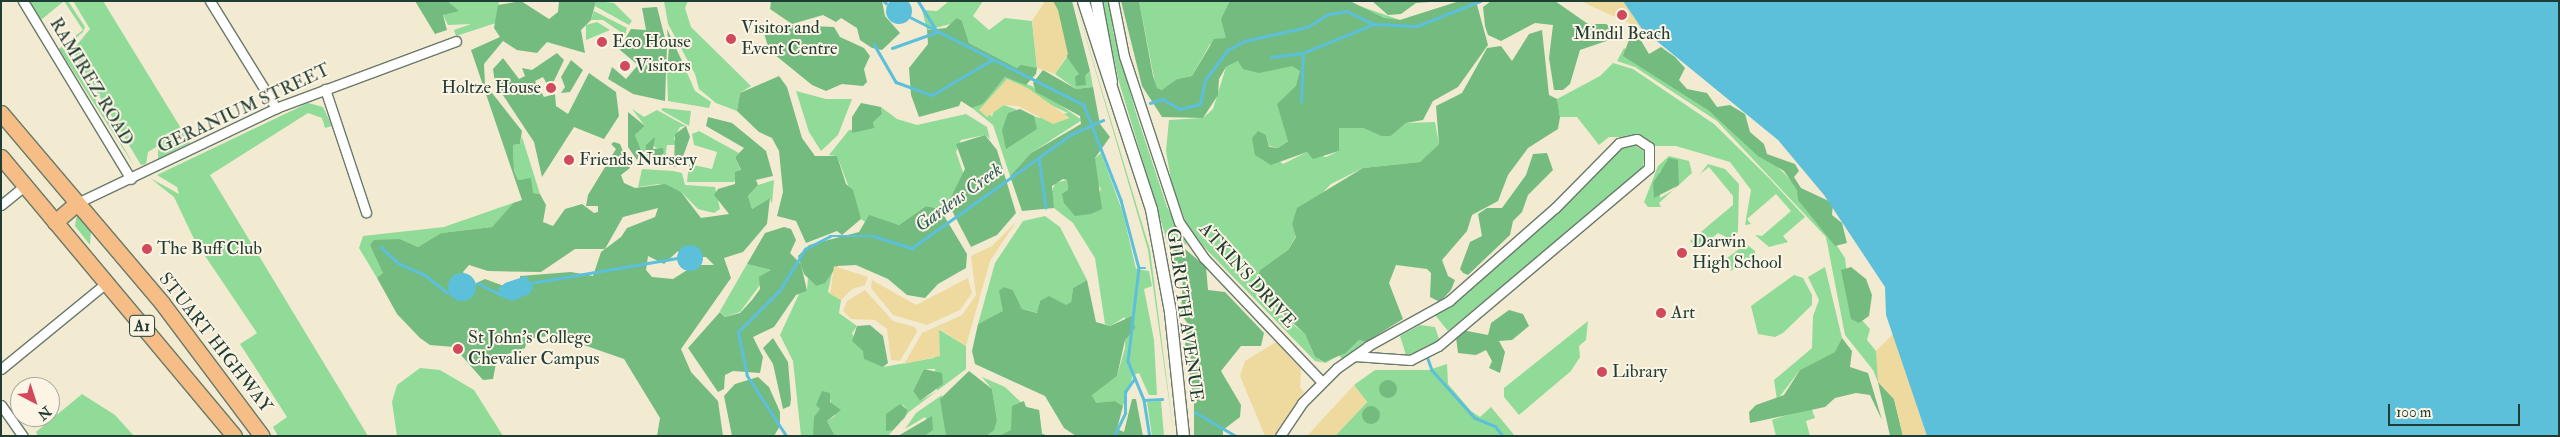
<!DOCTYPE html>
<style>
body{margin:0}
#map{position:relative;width:2560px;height:437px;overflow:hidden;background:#f2ebd1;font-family:"IM FELL Double Pica",serif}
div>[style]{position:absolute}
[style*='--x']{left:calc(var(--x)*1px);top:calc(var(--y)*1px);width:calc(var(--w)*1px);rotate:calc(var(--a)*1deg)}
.green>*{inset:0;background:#90db97}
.forest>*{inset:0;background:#74bb80}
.round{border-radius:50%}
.sand>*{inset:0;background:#eeda9e}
.water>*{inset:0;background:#5cc0da}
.stream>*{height:2.5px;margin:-1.25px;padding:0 1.25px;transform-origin:1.25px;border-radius:1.25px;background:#5cc0da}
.roads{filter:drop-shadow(1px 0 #697a6b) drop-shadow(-1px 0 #697a6b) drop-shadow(0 1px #697a6b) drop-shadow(0 -1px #697a6b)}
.minor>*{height:9px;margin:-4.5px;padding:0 4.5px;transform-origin:4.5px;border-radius:4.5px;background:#fff}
.tertiary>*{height:11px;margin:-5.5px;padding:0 5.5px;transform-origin:5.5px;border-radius:5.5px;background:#fff}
.trunk>*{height:15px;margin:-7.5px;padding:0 7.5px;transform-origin:7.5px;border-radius:7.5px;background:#f6be86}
.dots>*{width:14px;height:14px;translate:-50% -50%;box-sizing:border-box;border:2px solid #fcf5e5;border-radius:50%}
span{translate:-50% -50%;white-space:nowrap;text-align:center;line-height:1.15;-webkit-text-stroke:4px #fcf5e5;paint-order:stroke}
.shield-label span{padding:1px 4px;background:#fcf5e5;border:1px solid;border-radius:4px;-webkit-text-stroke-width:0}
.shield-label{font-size:16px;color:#1f3d34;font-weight:700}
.poi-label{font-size:18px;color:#1f3d34}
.left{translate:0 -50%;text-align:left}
.right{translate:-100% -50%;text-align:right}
.street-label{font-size:18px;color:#1f3d34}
.water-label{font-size:19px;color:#2e5e5e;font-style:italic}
.frame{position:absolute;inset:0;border:2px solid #1f3d34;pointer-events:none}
.north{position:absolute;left:10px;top:377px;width:50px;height:50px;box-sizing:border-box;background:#fcf5e5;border:1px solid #a4ab9e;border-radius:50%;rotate:140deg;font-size:14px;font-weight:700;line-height:20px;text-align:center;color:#1f3d34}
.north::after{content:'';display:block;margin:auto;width:18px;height:22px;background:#d1495b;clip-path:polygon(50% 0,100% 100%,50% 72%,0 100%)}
.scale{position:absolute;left:2388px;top:404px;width:132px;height:22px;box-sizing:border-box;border:2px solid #1f3d34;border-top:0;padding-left:6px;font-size:15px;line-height:18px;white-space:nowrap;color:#1f3d34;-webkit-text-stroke:4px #fcf5e5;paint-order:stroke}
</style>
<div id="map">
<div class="green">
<i style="clip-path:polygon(29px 1px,68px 1px,85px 27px,83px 32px,69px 44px,68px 52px,135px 167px,59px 49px,83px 30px,64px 1px,41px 20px)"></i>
<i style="clip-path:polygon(73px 1px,103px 1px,190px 143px,158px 159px,158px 146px,148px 152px,146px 164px,141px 165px,72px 51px,90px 29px)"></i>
<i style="clip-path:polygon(447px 1px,499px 1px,496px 23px,456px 36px,454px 30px,471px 24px,448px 25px,443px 15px,450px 13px)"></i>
<i style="clip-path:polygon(596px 1px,614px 3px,632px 21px,629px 25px,595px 6px)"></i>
<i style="clip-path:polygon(688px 1px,685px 8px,691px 27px,751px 86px,740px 93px,737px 111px,716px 103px,699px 89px,695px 74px,668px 24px,664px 1px)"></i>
<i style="clip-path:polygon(949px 1px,983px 1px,973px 16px,989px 30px,1005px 18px,1032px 21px,1037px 68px,1017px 68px,969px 43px,962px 21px,927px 30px,922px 10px,937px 11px)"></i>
<i style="clip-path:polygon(1075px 1px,1150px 250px,1174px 436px,1148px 250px)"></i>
<i style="clip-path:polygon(1102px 1px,1110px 1px,1113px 31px,1136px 113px,1167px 207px,1187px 245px,1177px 242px,1173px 261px,1119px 82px)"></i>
<i style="clip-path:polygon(1139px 1px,1230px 1px,1226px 37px,1351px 3px,1400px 20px,1460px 1px,1476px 1px,1278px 148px,1269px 146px,1266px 135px,1252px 138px,1283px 164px,1307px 152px,1326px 157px,1339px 151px,1339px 128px,1363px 128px,1381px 136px,1391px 136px,1406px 123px,1435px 122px,1439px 144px,1420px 162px,1363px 168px,1331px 184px,1292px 224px,1296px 236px,1288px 250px,1260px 270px,1275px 310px,1305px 334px,1315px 357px,1323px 362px,1336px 353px,1346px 353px,1359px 340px,1366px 342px,1342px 359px,1339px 355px,1326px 363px,1315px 361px,1203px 246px,1186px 223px,1172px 185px,1166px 151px,1169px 120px,1203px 118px,1213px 109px,1226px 67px,1238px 61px,1259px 73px,1210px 44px,1192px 76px,1177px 79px,1163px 90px,1156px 88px)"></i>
<i style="clip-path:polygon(594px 11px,627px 28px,625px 35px,603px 20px,591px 20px)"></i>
<i style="clip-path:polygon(597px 22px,610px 30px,586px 40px,586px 25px)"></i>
<i style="clip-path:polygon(1624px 48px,1699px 97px,1784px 173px,1804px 196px,1845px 258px,1851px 308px,1870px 329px,1867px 340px,1876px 351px,1882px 392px,1873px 370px,1845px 335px,1826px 237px,1717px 121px,1635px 67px,1617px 61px)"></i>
<i style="clip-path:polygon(1067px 57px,1085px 76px,1090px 71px,1093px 87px,1076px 89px,1055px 74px)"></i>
<i style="clip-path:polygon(682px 61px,695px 91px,711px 102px,709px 108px,668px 101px,667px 72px)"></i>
<i style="clip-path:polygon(1613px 63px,1633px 69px,1714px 124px,1769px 178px,1805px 217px,1783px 236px,1788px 242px,1769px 247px,1755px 235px,1762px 236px,1791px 211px,1776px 194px,1747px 219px,1751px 224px,1745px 225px,1751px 190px,1730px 162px,1676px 146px,1656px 146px,1637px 137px,1609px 137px,1599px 145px,1577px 117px,1560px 117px,1557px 99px,1600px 76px)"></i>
<i style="clip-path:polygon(evenodd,1005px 77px,1032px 86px,1082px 120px,1031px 153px,1010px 176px,993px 125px,972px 108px,983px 104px,1005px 77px,1007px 79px,1029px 89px,1036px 98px,1068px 113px,1039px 118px,1004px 105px,994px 109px,992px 117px,985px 104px,1007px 79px)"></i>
<i style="clip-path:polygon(796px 91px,826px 99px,852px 99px,838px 135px,821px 151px,809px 132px)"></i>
<i style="clip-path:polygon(308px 103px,323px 107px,332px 126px,325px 128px,322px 118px,308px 113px,210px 175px,368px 436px,278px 436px,273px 427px,287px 417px,240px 344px,257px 333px,195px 241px,174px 197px,150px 178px,179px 194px,177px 187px,157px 175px)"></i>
<i style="clip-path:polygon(881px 107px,897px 119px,917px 125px,966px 114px,987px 127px,990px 139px,985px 135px,961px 140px,956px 152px,964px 175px,948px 203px,951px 212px,944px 217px,940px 209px,926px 206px,899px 225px,869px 216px,865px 222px,861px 219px,837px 156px,829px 155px,849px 130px,862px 129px,882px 114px)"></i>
<i style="clip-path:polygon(663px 108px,691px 111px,689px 126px,661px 110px)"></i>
<i style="clip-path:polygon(632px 109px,644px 117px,657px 110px,686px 126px,680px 127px,674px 138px,676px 145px,667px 145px,665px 159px,662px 160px,664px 153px,649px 143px,645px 161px,641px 156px,635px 135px,645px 126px)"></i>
<i style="clip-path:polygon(699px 131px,739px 153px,735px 157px,741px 171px,734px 182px,687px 182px,689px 164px,712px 169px,717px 152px,694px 145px,692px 134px)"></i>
<i style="clip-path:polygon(522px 137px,540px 194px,533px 193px,524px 179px,518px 180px,514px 169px,513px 145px,520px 144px)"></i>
<i style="clip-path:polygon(1631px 143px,1645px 152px,1643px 168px,1448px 331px,1435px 315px,1620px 146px)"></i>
<i style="clip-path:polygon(1101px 153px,1123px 213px,1136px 269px,1149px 271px,1152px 286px,1144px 289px,1154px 340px,1157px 395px,1149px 395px,1139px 373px,1133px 375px,1123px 406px,1115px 401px,1095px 404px,1092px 394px,1117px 376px,1125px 348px,1125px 317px,1110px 326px,1105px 324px,1095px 258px,1073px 223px,1054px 208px,1052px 192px,1055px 183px,1067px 180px,1068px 190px,1084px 213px,1091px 214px,1101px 189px,1095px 180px,1095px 158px)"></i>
<i style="clip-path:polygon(evenodd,1669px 156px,1689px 161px,1692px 173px,1659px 203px,1661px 207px,1648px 207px,1644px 202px,1658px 166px,1669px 156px,1664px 168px,1679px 175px,1675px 189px,1660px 198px,1659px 172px,1664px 168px)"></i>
<i style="clip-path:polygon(1708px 164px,1725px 169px,1739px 184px,1738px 231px,1734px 241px,1718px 233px,1698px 249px,1690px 241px,1733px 205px,1733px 196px,1709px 167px,1700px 174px)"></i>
<i style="clip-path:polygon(642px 169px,673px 171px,682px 173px,685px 185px,715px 187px,720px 209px,714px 213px,698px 209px,681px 192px,659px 184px,638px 187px)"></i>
<i style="clip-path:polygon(774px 180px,772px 204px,770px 198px,752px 209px,748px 196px,758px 185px)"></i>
<i style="clip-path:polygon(513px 203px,492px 227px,441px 233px,418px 247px,400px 239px,370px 245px,380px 261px,383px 274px,377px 278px,359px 248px,363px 236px,444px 227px)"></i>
<i style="clip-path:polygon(77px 213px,91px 230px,90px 245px,75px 226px)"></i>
<i style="clip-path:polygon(1045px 216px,1060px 227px,1087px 280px,1073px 288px,1071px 302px,1066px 306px,1040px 301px,1038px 313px,1022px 309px,1013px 290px,1004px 287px,1003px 312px,978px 324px,995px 263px,1023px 221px)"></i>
<i style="clip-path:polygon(1746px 244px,1755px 251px,1756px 258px,1752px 263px,1747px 257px,1731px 271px,1723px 261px)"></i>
<i style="clip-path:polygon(747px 264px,771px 270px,740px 312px,725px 317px,720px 311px)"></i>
<i style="clip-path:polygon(1825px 267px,1842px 338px,1836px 352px,1800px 370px,1777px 400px,1774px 380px,1812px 348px,1813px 316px,1819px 300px,1808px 277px)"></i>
<i style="clip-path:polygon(evenodd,832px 273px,828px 292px,841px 300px,839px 313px,857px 326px,852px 333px,856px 343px,883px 367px,934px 358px,938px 329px,966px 346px,966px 369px,909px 412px,888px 436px,835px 436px,827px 421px,835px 416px,830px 399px,820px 409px,813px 436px,801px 436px,793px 361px,780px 335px,799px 294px,807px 291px,808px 278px,816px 286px,832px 273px,924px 369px,935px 369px,937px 391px,920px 401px,913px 391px,924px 369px,832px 273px,903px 405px,908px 410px,904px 419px,886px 431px,887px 414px,903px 405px)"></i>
<i style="clip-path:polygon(1794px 275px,1803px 278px,1812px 295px,1812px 305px,1783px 333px,1775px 337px,1758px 334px,1751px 306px)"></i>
<i style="clip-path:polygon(1588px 321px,1586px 340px,1579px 346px,1580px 357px,1571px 371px,1519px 415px,1504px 397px,1504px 388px)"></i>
<i style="clip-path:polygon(1420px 325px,1435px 327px,1439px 339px,1427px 350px,1406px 355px,1400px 336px)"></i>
<i style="clip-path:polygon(1447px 364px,1448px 384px,1471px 411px,1480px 417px,1491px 407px,1515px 436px,1335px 436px,1367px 402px,1354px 385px,1375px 370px,1429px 370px)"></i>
<i style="clip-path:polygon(420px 368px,440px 370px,474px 390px,503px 436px,397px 436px,392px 402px,397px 385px)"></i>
<i style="clip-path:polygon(982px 377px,1005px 387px,1026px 407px,1039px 410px,1042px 434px,1049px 436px,986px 436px,997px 420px,992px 389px)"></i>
<i style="clip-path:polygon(82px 394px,115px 415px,134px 436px,38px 436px,36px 432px)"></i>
<i style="clip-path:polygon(942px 395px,946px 436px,925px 436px,933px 430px,925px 417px,905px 429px,916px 413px)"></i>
<i style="clip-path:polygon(1161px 401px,1164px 436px,1152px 436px,1147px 402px)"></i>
<i style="clip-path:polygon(1811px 407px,1815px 418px,1806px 421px,1810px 436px,1776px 436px,1772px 420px)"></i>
</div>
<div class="forest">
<i style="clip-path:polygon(415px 1px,447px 1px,459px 11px,443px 15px,447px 30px,435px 34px)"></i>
<i style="clip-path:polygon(evenodd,521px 1px,549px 19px,558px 12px,559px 1px,596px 1px,591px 20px,581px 30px,585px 53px,547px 42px,537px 53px,517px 50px,503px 41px,484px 64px,485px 84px,522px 131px,520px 144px,513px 145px,514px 170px,518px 180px,531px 178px,533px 193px,540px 194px,546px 205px,543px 222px,553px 226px,565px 209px,582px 204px,594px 213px,598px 212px,598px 206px,586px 206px,588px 195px,616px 149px,611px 144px,614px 142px,620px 144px,630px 168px,621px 175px,624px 183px,635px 188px,665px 184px,681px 192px,701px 218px,729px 214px,714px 195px,718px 189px,735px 184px,735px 172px,741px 170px,735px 157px,744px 148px,706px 126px,708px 117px,732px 123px,766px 151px,773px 176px,756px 180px,758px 185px,748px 196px,752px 209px,770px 198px,767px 224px,743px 252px,724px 258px,731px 278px,681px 349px,691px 372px,718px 401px,723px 436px,657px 436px,660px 418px,624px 359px,555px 335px,527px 339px,525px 348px,497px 358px,493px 379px,483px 380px,454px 347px,430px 345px,420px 338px,397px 314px,377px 278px,383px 273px,370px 245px,374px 240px,400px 239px,418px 247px,441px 233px,492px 227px,513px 203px,522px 200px,471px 50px,500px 37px,494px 28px,498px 5px,521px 1px,658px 208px,655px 217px,627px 228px,621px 237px,601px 252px,593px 276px,571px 272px,520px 276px,520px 292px,485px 279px,472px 285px,463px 272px,469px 265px,488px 271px,541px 272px,575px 249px,605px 249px,623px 217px,658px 208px,521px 1px,678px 251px,683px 257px,706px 257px,714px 265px,695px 265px,673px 279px,652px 277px,646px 270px,648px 256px,664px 264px,678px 251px)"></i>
<i style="clip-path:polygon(771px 1px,882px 1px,885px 16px,900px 33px,882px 50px,872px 48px,860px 40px,857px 28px,841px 18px,836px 22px,823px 15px,792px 24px,770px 9px)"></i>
<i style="clip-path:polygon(1053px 1px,1072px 1px,1090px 71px,1085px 76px,1086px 85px,1076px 86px,1075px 77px,1079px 74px,1067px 57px)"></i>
<i style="clip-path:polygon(1121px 1px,1139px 1px,1153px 76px,1157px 88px,1162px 90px,1177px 79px,1192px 76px,1214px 39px,1226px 38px,1221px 19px,1230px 1px,1350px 1px,1384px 18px,1400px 20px,1460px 1px,1476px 1px,1488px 45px,1458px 87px,1433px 101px,1423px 120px,1406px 123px,1391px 136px,1381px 136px,1363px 128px,1339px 128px,1339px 151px,1313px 159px,1307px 152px,1271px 165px,1255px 155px,1252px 138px,1258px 131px,1266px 135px,1269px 147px,1278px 148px,1288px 141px,1277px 104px,1296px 86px,1300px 71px,1292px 66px,1259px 73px,1243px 69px,1238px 61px,1226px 67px,1219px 79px,1218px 95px,1203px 118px,1162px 117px,1142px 86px)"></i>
<i style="clip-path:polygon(1372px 1px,1443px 1px,1416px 3px,1401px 14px,1388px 15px)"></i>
<i style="clip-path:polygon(1491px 1px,1555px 1px,1588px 24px,1606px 24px,1616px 31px,1615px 38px,1580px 50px,1570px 84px,1563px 90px,1554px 90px,1549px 58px,1553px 25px,1535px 23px,1501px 41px,1488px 35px,1485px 26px,1483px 7px)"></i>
<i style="clip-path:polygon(657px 7px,667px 46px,665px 101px,633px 94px,608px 79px,612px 67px,626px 79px,638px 65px,620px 50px,622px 44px,631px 29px,646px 30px,642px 8px)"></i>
<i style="clip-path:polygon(957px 18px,962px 21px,969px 43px,1017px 68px,1021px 65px,1037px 68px,1036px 74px,1026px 85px,1005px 77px,983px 104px,972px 108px,961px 101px,959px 106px,919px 117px,911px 95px,909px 68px,928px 44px,927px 30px,946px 28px)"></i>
<i style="clip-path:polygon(769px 24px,834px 27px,840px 37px,864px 48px,870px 56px,864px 69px,867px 82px,863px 86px,842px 84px,826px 91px,812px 85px,769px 50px,764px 33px)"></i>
<i style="clip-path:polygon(667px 29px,682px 61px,667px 72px,669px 48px)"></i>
<i style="clip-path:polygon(1542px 30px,1549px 95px,1557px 99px,1560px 117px,1558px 129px,1528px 148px,1508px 175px,1498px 201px,1472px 215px,1467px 231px,1442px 260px,1448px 276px,1455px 280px,1451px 290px,1440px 302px,1430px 297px,1431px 273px,1427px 269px,1396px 265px,1389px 283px,1403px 319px,1366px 342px,1359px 340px,1346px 353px,1324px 362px,1315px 357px,1305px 334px,1255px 288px,1260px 270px,1288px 250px,1296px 237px,1292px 224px,1297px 208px,1363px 168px,1420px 162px,1439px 144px,1436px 106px,1462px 93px,1487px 48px,1501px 46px,1512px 61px,1529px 34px)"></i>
<i style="clip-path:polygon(1630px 37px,1640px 39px,1649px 54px,1661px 47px,1675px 57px,1685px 68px,1679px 80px,1687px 89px,1707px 93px,1717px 107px,1730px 105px,1745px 114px,1750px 132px,1764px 144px,1767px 154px,1795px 164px,1799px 171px,1794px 177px,1801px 188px,1833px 203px,1832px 215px,1842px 223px,1847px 243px,1835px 246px,1798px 200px,1797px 190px,1784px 171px,1758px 156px,1708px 110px,1623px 56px)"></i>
<i style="clip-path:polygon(557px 53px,564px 60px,553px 83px,548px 86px,543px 77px,535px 81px,544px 97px,555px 94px,556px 106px,568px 114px,589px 73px,616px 92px,619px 116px,604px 139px,574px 127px,542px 177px,534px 142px,495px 83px,493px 69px,503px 58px,519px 79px,525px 76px,522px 68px,532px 70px)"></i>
<i style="clip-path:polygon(571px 60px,583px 70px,570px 92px,561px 93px,565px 87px,561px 77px)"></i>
<i style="clip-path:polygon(1043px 70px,1076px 89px,1093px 87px,1100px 124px,1110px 137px,1095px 158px,1102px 209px,1091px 214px,1075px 216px,1064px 203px,1062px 194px,1068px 190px,1067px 180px,1063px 179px,1052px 186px,1054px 208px,1022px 211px,1010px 176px,1031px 153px,1081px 124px,1080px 116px,1036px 92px,1033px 83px)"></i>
<i style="clip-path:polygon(779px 76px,787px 87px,802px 138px,815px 156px,837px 156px,846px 184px,853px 190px,861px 219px,842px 235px,837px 231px,806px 243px,796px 221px,777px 216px,783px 192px,779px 151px,772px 138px,759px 132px,737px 111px,740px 93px)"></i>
<i style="clip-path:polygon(861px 103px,881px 107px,882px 114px,873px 122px,874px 128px,852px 133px,852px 117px)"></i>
<i style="clip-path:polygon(1020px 109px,1034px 116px,1037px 129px,1006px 149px,1002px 130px,1008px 113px)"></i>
<i style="clip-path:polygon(628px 112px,645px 126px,635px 135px,641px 151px,637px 160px,628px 147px)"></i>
<i style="clip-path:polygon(686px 126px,690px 137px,680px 165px,674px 167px,675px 134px)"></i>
<i style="clip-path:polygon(985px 135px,997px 150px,1016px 213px,997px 235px,971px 247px,948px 203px,965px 169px,956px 144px)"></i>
<i style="clip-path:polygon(655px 137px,653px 149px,663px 148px,664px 153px,652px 165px,645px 161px,646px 145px)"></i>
<i style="clip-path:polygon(1547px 153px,1553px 170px,1528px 195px,1522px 212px,1513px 221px,1510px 235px,1468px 275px,1463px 273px,1460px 269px,1470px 242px,1482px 236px,1478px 214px,1487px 208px,1502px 208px,1526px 175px,1533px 154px)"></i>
<i style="clip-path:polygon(1669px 158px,1678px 160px,1679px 185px,1654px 198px,1653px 183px)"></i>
<i style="clip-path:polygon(926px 206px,940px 209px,967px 254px,966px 268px,938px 284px,925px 298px,907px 295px,888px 279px,856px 265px,837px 266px,825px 283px,816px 286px,804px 274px,798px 256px,809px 245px,859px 232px,869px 215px,899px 225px)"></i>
<i style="clip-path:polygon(784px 227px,791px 229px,796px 240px,790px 253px,801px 264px,807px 291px,796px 295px,774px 327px,753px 337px,763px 357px,760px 373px,733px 371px,725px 375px,724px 389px,718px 392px,688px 348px,720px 312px,725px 317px,740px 313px,752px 300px,760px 289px,759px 277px,771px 270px,747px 264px,765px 233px)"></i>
<i style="clip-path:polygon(1177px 242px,1206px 267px,1208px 290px,1225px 292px,1264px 333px,1261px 346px,1241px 346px,1221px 371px,1241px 405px,1240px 417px,1223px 430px,1223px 436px,1194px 436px,1194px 403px,1185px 345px,1188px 324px,1181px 314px,1183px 276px,1175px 270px,1173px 259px)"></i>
<i style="clip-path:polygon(1851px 267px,1866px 279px,1872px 295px,1869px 316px,1859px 323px,1851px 319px,1841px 270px)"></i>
<i style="clip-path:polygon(1087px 280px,1096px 322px,1110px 326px,1132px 316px,1135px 328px,1125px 340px,1117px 376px,1092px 395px,1096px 403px,1115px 401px,1123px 406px,1117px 429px,1124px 432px,1132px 399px,1136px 399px,1143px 436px,1076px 436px,1064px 428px,1045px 396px,975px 364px,972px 351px,978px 324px,1003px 311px,999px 291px,1004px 287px,1013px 290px,1022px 309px,1037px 313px,1040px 301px,1049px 296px,1066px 305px,1071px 302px,1073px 288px)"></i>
<i style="clip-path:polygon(1509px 310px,1523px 314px,1529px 326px,1512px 340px,1499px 341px,1505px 352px,1500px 373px,1489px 368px,1492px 361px,1486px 350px,1476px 355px,1458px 353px,1456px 337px,1462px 330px,1488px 335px,1491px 323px)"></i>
<i style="clip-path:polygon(870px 325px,883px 336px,888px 363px,883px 367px,864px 359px,863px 351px,852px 341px,857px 326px)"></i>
<i style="clip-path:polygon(773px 338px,788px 362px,791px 399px,790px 406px,783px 409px,773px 364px,763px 348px)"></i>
<i style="clip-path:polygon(1842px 338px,1852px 351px,1850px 367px,1868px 373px,1882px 420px,1870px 395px,1856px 393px,1835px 398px,1825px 407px,1750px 423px,1749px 412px,1756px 405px,1784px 395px,1800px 370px,1835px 352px)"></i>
<i style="clip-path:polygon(924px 369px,942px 373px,943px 384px,920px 401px,913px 391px)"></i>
<i style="clip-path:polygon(969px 371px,992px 389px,997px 420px,994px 430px,986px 436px,946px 436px,940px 399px)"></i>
<i style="clip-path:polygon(758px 377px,769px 387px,780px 412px,780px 426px,774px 436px,732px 436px,724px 396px,735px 384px)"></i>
<i class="round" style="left:1379px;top:380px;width:18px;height:18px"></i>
<i style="clip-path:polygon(1878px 382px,1894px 399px,1903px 436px,1890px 436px)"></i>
<i style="clip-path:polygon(822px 391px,830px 393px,830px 402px,841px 410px,827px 421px,835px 436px,813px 436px,814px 417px,820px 409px,816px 405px)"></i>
<i style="clip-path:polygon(1024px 401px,1026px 407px,1039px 410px,1042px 434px,1049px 436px,999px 436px,1011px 430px,1012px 406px)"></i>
<i style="clip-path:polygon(900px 404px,908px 410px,905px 417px,893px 430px,886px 431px,886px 414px)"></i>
<i class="round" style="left:1362px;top:406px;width:18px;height:18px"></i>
<i style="clip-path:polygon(932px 416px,933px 430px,925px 436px,898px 436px)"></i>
</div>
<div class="sand">
<i style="clip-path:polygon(1045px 1px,1053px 1px,1058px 10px,1068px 54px,1055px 74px,1037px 68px,1032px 21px)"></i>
<i style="clip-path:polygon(1580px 1px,1623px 1px,1642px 29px)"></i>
<i style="clip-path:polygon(1007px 79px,1029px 89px,1070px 118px,1053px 124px,1018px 106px,1004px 105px,987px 117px,979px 110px)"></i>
<i style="clip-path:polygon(1016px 222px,990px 261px,966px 346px,939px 329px,940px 356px,904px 364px,922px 333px,962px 315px,976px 295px,971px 256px,992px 246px)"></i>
<i style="clip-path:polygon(834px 266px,868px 277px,865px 285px,852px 289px,841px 300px,830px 294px)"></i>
<i style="clip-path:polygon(968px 278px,972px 293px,960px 310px,927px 325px,893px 315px,871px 288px,872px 280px,916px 305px)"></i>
<i style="clip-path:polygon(865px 290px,893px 321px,915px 327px,917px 332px,900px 361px,891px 360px,887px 329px,875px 320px,851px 319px,843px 311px,847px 301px)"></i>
<i style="clip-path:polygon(1893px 334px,1927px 436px,1903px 436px,1894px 399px,1878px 382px,1876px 351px)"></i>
<i style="clip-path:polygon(1276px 342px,1301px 369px,1300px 387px,1304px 392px,1275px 436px,1265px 436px,1240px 376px,1245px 361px)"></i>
<i style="clip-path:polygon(1354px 385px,1367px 402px,1335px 436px,1307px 436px)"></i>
</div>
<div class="water">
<i class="round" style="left:886px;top:-2px;width:26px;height:26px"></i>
<i style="clip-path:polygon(1623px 1px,2559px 1px,2559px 436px,1927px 436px,1886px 315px,1885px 287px,1824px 195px,1778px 140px,1642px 29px)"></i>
<i class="round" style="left:677px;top:245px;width:26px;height:26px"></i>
<i class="round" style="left:448px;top:273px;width:28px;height:28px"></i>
<i style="clip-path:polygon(526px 276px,533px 288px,529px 294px,512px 301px,502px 297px,498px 289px,505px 283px)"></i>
</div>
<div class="stream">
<i style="--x:884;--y:1;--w:3;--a:45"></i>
<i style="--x:910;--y:17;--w:195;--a:26.8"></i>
<i style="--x:1084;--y:105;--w:102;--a:68.7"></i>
<i style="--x:1121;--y:200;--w:70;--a:75.2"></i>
<i style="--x:1139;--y:268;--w:6;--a:0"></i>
<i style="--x:874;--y:44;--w:44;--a:59.9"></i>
<i style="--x:896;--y:82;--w:38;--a:20"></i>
<i style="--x:932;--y:95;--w:69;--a:-30.3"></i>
<i style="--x:892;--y:48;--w:48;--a:-19.6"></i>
<i style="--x:937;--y:32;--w:36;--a:-122"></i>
<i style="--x:1271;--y:57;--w:32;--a:-7"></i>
<i style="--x:1303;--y:53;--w:77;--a:-22.2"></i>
<i style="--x:1301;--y:102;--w:49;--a:-87.7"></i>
<i style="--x:1150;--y:103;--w:14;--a:-17"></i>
<i style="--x:1163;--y:99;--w:20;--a:30"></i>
<i style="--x:1180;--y:109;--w:21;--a:-14"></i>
<i style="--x:1200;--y:104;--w:25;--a:-78"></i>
<i style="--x:1205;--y:80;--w:38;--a:-53"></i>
<i style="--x:1228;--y:50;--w:18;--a:-29"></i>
<i style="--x:1244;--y:41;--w:65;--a:-12.5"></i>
<i style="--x:1307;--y:27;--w:26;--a:-31"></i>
<i style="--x:1329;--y:14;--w:18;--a:-9"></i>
<i style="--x:1347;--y:11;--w:30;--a:26"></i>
<i style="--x:1374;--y:24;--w:43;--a:2.7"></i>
<i style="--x:1417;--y:26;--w:68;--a:-21.6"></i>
<i style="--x:1039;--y:158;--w:50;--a:82"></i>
<i style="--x:381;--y:247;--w:23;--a:43"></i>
<i style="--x:398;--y:263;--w:30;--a:24"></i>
<i style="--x:425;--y:275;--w:29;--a:38"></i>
<i style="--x:1139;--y:268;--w:94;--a:96.7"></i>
<i style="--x:1128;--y:361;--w:42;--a:67.7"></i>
<i style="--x:1144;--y:400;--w:36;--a:81"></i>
<i style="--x:478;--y:283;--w:25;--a:27"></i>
<i style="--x:531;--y:283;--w:148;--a:-9.7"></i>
<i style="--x:1428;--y:359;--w:12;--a:70"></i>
<i style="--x:1432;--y:370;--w:64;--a:48.1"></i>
<i style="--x:1475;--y:418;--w:22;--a:22"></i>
<i style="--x:1495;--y:426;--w:13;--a:51"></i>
<i style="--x:1144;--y:400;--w:18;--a:-3"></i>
<i style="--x:1195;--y:412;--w:48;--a:30.3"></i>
<i style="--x:786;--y:436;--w:72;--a:-123"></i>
<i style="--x:747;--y:376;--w:45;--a:-101.6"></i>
<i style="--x:738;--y:332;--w:59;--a:-45"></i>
<i style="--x:780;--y:290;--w:48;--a:-58.6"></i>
<i style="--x:805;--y:249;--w:28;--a:-27"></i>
<i style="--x:830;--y:236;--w:44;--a:0"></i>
<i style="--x:874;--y:236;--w:40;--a:18"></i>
<i style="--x:912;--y:248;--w:196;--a:-35.5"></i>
<i style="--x:1072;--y:134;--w:34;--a:-24"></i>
<i style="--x:1114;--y:436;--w:25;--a:-64"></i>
<i style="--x:1125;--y:413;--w:21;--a:-90"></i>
<i style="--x:1125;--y:392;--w:16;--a:-55"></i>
</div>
<div class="roads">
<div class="minor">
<i style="--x:23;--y:1;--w:208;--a:58.8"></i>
<i style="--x:210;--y:1;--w:126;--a:58.3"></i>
<i style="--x:1113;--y:1;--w:56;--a:78.7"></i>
<i style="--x:1124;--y:56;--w:175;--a:71.7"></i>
<i style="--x:1179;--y:222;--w:44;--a:55.2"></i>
<i style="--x:1204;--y:258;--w:171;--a:46.4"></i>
<i style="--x:325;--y:89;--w:130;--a:71.6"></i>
<i style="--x:77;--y:203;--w:221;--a:-25.5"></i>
<i style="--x:276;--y:108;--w:192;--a:-20.4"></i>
<i style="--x:1;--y:205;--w:32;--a:-39"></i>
<i style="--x:1;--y:369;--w:136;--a:-39.3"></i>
<i style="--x:1;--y:405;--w:38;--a:55"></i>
<i style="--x:1280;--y:436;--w:40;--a:-56"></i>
<i style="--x:1302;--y:403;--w:49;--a:-45"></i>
<i style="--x:1337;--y:368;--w:38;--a:-35"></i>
<i style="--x:1368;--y:346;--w:93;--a:-29.1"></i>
<i style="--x:1449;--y:301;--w:141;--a:-41.3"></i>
<i style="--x:1555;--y:208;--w:91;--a:-45.4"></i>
<i style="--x:1619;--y:143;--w:18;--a:-13"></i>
<i style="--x:1637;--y:139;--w:14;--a:34"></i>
<i style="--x:1649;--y:147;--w:21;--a:90"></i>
<i style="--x:1649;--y:168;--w:276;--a:139.8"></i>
<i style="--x:1438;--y:346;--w:31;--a:153"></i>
<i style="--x:1410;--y:360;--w:55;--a:-175.8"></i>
</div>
<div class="tertiary">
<i style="--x:1083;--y:1;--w:219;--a:71.9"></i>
<i style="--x:1151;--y:209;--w:105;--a:79.5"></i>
<i style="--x:1170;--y:312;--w:125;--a:84"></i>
<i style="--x:1096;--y:1;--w:82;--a:79.5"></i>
</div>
<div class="trunk">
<i style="--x:1;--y:113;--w:249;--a:49.7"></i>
<i style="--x:162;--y:303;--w:166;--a:53.1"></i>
<i style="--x:1;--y:157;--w:363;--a:50.1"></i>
<i style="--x:55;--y:222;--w:29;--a:-41"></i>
</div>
</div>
<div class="dots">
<i style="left:1622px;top:15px;background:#d1495b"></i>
<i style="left:731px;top:39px;background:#d1495b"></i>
<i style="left:602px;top:42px;background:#d1495b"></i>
<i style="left:625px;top:66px;background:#d1495b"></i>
<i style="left:551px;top:88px;background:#d1495b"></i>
<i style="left:569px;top:160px;background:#d1495b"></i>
<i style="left:147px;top:249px;background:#d1495b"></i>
<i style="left:1682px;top:253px;background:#d1495b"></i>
<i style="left:1661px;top:313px;background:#d1495b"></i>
<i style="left:458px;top:349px;background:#d1495b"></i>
<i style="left:1602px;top:372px;background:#d1495b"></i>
</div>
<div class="shield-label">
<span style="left:142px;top:326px">A1</span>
</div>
<div class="poi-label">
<span class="left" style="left:741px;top:39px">Visitor and<br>Event Centre</span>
<span style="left:1622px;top:34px">Mindil Beach</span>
<span class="left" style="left:612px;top:42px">Eco House</span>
<span class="left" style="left:635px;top:66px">Visitors</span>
<span class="right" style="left:541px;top:88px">Holtze House</span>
<span class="left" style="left:579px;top:160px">Friends Nursery</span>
<span class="left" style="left:1692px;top:253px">Darwin<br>High School</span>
<span class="left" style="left:157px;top:249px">The Buff Club</span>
<span class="left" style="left:1671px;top:313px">Art</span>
<span class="left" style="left:468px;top:349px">St John's College<br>Chevalier Campus</span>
<span class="left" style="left:1612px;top:372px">Library</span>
</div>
<div class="street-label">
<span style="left:91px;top:82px;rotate:59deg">RAMIREZ ROAD</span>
<span style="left:244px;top:109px;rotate:-25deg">GERANIUM STREET</span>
<span style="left:1247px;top:276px;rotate:48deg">ATKINS DRIVE</span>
<span style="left:1184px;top:315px;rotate:82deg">GILRUTH AVENUE</span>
<span style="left:215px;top:343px;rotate:52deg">STUART HIGHWAY</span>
</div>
<div class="water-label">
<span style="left:959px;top:198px;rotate:-36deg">Gardens Creek</span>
</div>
<div class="frame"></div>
<div class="north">N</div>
<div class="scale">100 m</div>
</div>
